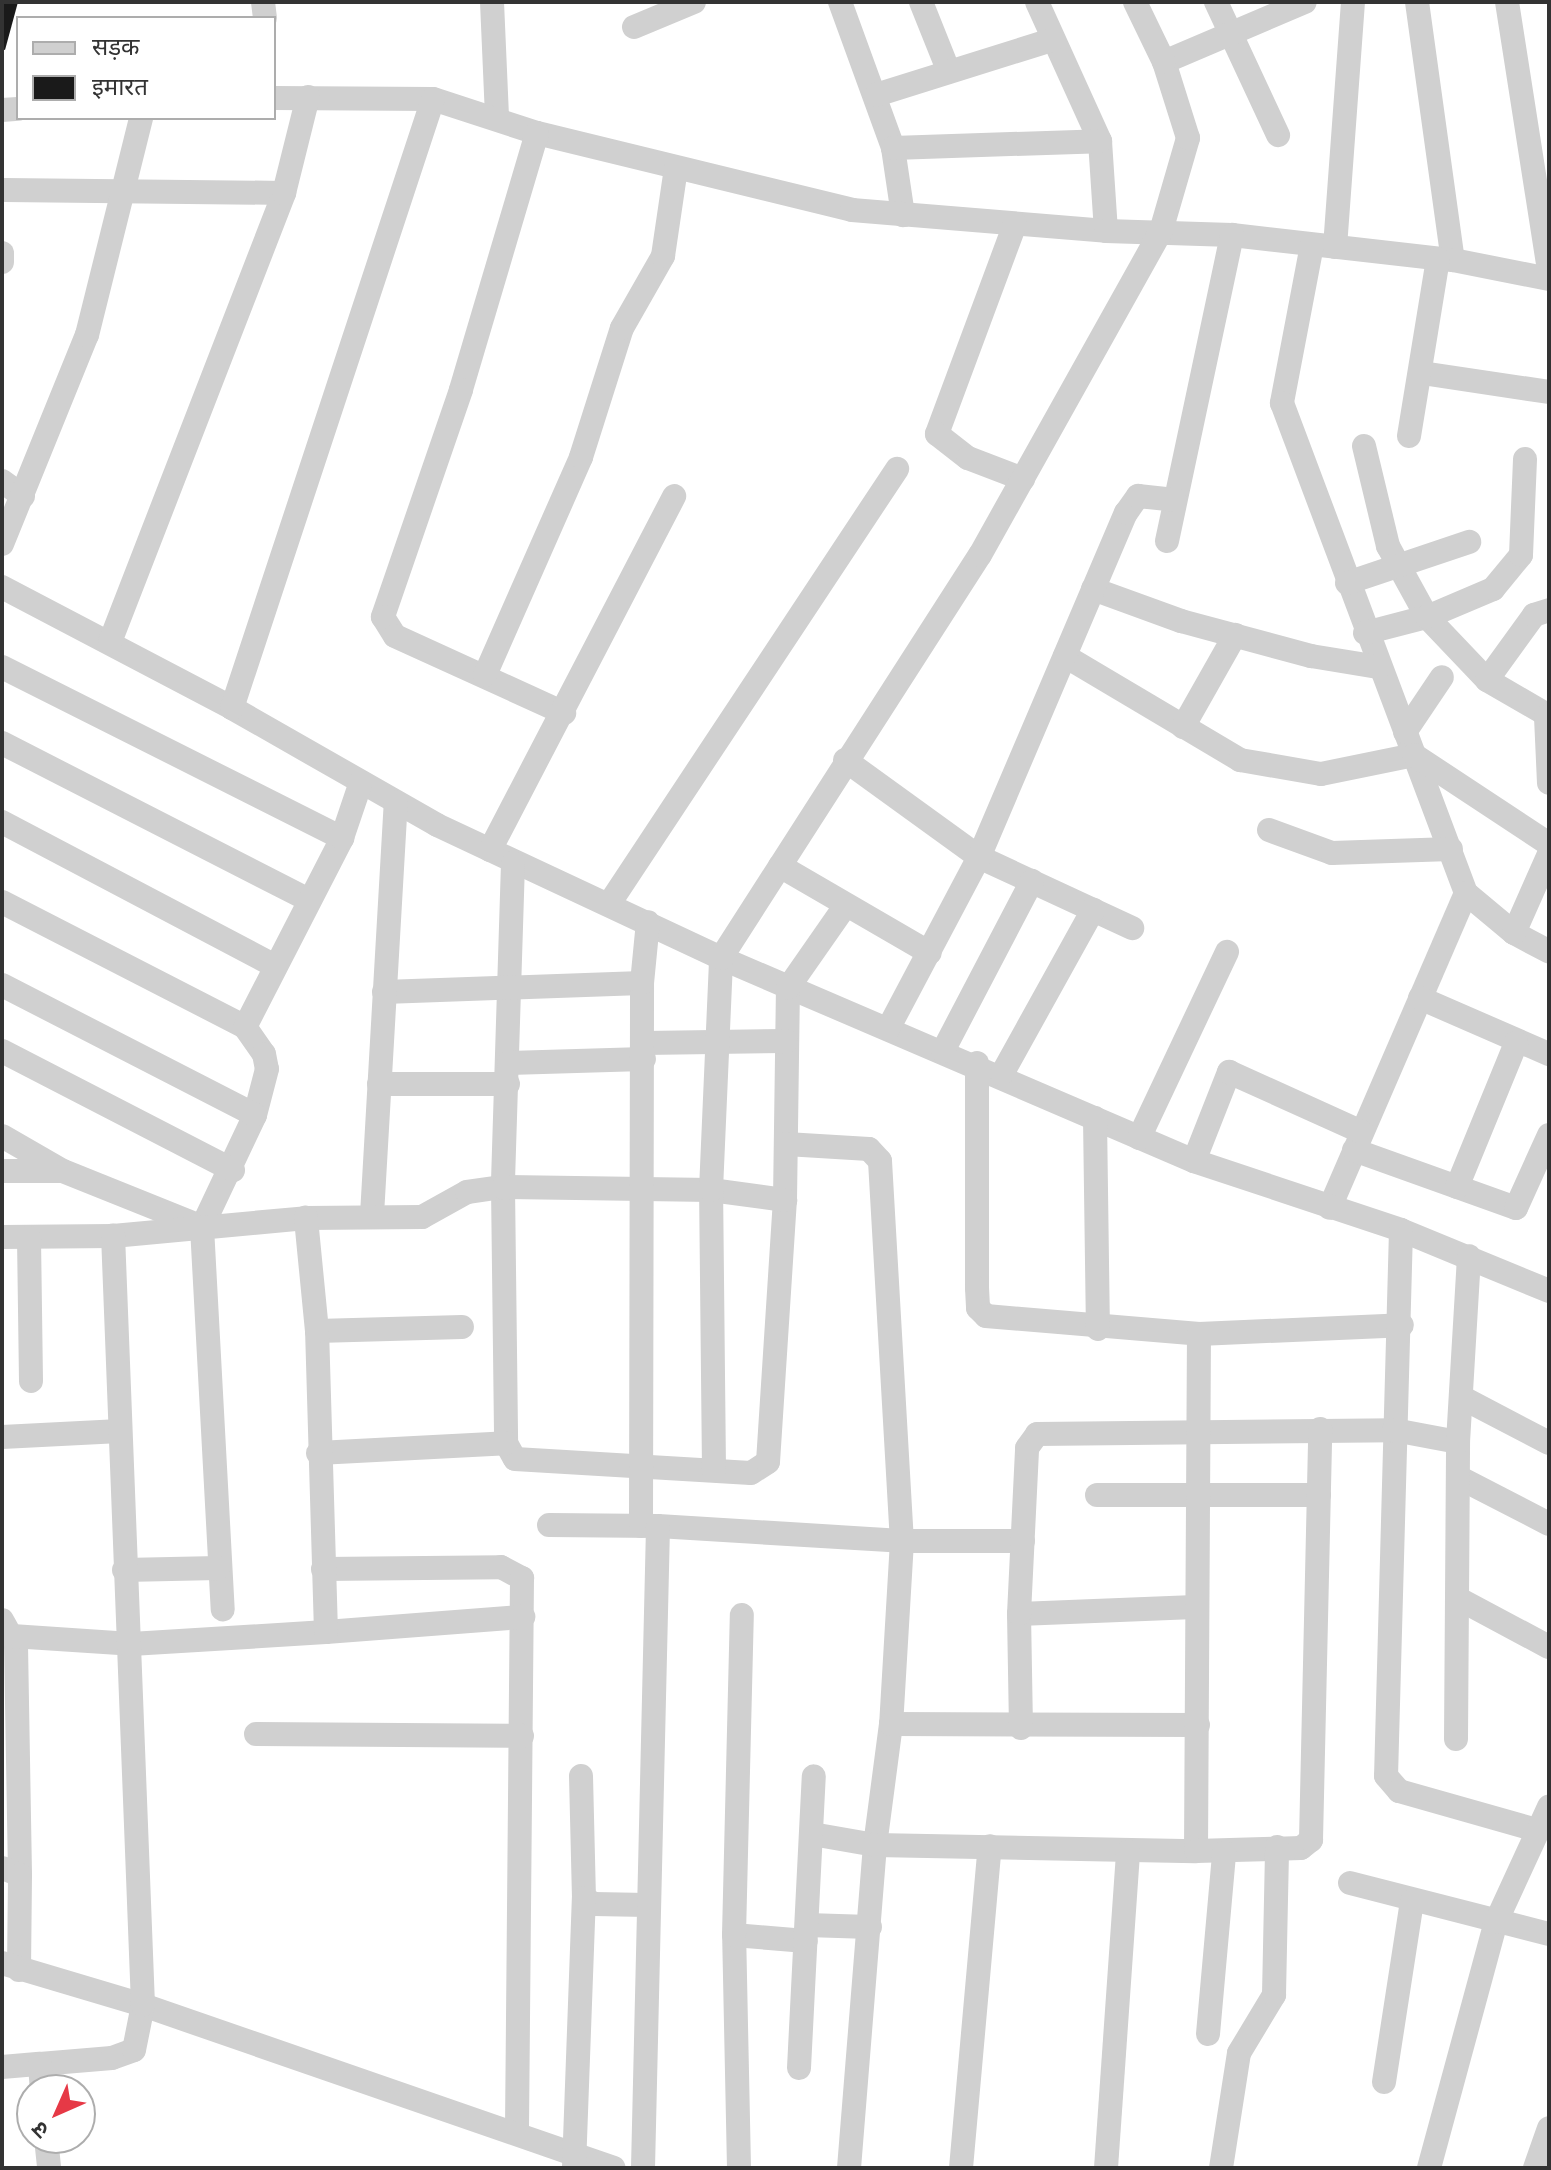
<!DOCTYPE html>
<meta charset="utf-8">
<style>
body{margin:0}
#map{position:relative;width:1551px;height:2170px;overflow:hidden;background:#fff;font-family:"DM Sans","Noto Sans Devanagari",sans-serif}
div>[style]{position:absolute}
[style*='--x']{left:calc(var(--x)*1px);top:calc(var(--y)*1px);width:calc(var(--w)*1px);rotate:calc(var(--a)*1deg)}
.building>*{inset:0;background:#1a1a1a}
.minor>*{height:24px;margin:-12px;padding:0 12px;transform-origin:12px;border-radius:12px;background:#d0d0d0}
span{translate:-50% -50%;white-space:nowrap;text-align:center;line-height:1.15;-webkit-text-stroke:8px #fff;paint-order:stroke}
.frame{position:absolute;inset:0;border:4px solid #333;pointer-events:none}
.legend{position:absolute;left:16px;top:16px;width:260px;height:104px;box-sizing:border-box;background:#fff;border:2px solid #adadad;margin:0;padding:10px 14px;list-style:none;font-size:24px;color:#333}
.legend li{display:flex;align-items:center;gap:16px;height:40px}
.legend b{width:40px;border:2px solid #adadad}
.north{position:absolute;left:16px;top:2074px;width:80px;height:80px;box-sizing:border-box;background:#fff;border:2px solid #adadad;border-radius:50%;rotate:225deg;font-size:22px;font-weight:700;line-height:32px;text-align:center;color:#333}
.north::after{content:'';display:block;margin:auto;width:28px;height:36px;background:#e63946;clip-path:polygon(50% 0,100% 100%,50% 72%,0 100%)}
</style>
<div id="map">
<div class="building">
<i style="clip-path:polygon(2px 2px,18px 2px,5px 50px,2px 49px)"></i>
</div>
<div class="minor">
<i style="--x:263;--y:2;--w:16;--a:83"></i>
<i style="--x:492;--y:2;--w:114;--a:87.5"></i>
<i style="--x:840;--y:2;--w:155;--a:70"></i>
<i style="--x:893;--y:148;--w:68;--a:81.5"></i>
<i style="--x:921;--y:2;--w:75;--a:68.2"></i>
<i style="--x:1037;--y:2;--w:153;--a:65.6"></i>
<i style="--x:1100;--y:141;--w:90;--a:86.2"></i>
<i style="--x:1216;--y:2;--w:147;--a:65"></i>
<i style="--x:1417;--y:2;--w:260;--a:82.1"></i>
<i style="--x:1507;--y:2;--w:270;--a:81.1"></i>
<i style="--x:634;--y:27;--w:65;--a:-22.6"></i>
<i style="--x:1164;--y:62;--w:153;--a:-23.1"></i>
<i style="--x:876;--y:95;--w:184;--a:-17.4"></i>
<i style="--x:274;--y:98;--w:159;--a:0.4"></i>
<i style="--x:433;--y:99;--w:109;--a:18.1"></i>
<i style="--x:537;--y:133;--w:324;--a:13.7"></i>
<i style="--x:852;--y:210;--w:255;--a:4.7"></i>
<i style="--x:1106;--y:231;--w:126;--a:1.8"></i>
<i style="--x:1232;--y:235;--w:222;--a:6.5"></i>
<i style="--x:1453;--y:260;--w:98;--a:11.2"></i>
<i style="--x:2;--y:110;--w:16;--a:-4"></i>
<i style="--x:537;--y:133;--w:268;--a:106.5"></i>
<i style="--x:461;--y:390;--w:240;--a:109"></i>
<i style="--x:383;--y:617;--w:22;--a:58"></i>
<i style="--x:395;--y:636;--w:186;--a:24.5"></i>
<i style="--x:893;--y:148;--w:207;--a:-1.9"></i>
<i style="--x:5;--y:190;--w:279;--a:0.6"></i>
<i style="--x:1015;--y:224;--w:224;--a:110.4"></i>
<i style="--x:937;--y:434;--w:39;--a:38"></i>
<i style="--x:968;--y:458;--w:59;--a:20.9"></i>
<i style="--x:1312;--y:245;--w:161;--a:100.8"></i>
<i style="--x:1282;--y:403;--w:523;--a:69.42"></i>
<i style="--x:1466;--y:893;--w:343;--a:113.4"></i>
<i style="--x:1335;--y:247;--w:246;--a:-85.8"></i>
<i style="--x:2;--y:253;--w:9;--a:90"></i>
<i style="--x:1422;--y:373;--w:128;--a:8.5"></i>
<i style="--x:1409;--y:436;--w:179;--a:-80.7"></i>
<i style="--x:1364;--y:446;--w:103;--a:76.5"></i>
<i style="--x:1388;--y:546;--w:81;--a:61.2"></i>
<i style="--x:1427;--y:617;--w:87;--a:46.4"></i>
<i style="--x:1487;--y:680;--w:72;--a:30.1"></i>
<i style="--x:2;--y:481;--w:26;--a:36"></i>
<i style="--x:1167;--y:541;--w:313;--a:-78"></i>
<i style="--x:2;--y:544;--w:226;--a:-67.9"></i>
<i style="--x:87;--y:335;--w:224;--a:-76"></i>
<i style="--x:1347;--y:583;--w:129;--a:-18.6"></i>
<i style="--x:2;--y:587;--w:260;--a:27.7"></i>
<i style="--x:232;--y:708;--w:236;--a:29.7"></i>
<i style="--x:437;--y:825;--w:314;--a:25.1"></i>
<i style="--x:721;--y:958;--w:515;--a:23.23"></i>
<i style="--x:1194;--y:1161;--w:218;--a:18.4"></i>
<i style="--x:1401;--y:1230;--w:160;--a:22.4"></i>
<i style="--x:1093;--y:589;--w:94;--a:20"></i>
<i style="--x:1181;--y:621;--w:135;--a:15.1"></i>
<i style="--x:1311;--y:656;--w:69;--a:9.2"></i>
<i style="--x:1365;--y:633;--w:64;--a:-14.5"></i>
<i style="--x:1427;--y:617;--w:72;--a:-23"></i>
<i style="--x:1493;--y:589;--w:44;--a:-50.5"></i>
<i style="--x:1521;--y:555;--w:96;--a:-87.6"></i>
<i style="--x:110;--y:642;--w:482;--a:-68.8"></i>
<i style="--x:284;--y:193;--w:99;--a:-76"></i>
<i style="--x:1065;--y:656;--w:204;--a:30.7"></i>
<i style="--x:1240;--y:760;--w:82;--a:9.8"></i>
<i style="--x:1321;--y:774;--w:95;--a:-11.5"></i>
<i style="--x:1414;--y:755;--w:162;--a:33.4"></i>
<i style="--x:2;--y:667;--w:381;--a:26.7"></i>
<i style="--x:485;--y:675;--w:238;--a:-66.2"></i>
<i style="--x:581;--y:457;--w:135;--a:-72.4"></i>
<i style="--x:622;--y:328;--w:83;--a:-60.3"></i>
<i style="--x:663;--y:256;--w:89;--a:-81.6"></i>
<i style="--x:1487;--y:680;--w:80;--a:-54.1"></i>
<i style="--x:1534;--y:615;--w:16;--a:-18"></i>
<i style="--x:232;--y:708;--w:641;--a:-71.73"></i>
<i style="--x:1546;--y:717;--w:66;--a:87.4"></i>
<i style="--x:1183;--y:727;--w:106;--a:-60.5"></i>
<i style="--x:1405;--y:732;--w:66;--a:-56.1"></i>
<i style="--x:2;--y:743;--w:345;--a:27.1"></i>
<i style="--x:845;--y:760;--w:165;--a:35.9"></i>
<i style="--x:979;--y:857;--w:169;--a:24.9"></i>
<i style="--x:2;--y:822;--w:309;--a:27.8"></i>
<i style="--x:1269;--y:830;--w:67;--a:20.1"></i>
<i style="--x:1332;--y:853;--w:119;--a:-1.9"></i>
<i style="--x:490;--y:850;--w:399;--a:-62.5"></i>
<i style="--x:513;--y:863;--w:324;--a:91.8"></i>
<i style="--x:503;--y:1187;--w:256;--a:89.3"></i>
<i style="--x:506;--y:1443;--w:18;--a:61"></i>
<i style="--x:515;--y:1459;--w:236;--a:3.4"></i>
<i style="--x:751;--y:1473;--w:20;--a:-33"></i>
<i style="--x:768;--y:1462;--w:263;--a:-86.3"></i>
<i style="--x:785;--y:1200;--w:212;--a:-89.2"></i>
<i style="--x:788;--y:988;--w:101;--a:-55.1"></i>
<i style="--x:780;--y:866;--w:173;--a:30.1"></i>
<i style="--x:1466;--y:893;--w:62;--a:39.8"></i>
<i style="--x:1514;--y:933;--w:40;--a:28"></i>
<i style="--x:2;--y:902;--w:273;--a:27.2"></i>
<i style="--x:245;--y:1027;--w:33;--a:55"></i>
<i style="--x:264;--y:1054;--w:15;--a:79"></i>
<i style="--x:267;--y:1069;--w:48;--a:104.6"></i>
<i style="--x:255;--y:1115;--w:124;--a:115.3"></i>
<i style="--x:202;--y:1227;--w:383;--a:86.9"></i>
<i style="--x:609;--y:904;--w:522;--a:-56.49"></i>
<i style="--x:1514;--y:933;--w:86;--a:-66.1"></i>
<i style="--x:2;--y:985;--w:284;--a:27.2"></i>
<i style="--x:384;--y:992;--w:258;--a:-2"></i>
<i style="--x:1420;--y:998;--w:141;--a:23.5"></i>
<i style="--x:245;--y:1027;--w:212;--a:-62.8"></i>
<i style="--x:342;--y:838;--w:59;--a:-71.3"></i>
<i style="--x:888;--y:1029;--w:195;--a:-62.1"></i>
<i style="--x:979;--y:857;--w:374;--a:-66.9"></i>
<i style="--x:1126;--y:513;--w:21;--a:-55"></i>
<i style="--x:1138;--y:496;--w:37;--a:6"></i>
<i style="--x:645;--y:1043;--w:141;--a:-0.8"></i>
<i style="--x:2;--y:1051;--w:260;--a:27.3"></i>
<i style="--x:943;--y:1051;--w:192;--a:-62.4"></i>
<i style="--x:509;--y:1063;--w:135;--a:-1.7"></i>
<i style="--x:977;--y:1063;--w:225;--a:90"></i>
<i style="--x:977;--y:1288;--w:20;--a:87"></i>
<i style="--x:978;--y:1308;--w:11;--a:45"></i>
<i style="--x:986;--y:1316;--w:214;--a:4.8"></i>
<i style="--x:1199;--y:1334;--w:203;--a:-2.5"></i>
<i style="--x:1002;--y:1074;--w:188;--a:-61"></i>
<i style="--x:379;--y:1084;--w:129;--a:0"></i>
<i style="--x:1095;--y:1118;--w:211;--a:89.2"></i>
<i style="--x:2;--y:1136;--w:70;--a:29.8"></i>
<i style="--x:63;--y:1171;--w:144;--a:21.9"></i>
<i style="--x:1139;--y:1138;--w:206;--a:-64.7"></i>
<i style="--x:786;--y:1144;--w:83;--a:3.4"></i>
<i style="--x:869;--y:1149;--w:16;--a:47"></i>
<i style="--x:880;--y:1161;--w:381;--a:86.7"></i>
<i style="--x:902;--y:1541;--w:183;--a:93.4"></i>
<i style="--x:891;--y:1724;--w:122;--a:97.5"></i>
<i style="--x:875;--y:1845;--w:324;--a:94.6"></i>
<i style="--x:1354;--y:1150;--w:172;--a:19.7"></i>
<i style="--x:1516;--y:1208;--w:80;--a:-65.7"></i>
<i style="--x:1194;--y:1161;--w:96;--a:-68.5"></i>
<i style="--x:1229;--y:1072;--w:146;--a:24.3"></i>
<i style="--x:2;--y:1171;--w:59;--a:0"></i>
<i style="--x:1457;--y:1187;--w:156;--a:-67.7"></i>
<i style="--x:372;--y:1215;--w:413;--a:-86.7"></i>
<i style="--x:1401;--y:1230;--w:546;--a:91.57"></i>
<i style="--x:1386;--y:1776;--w:20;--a:49"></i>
<i style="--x:1399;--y:1791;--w:143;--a:15.8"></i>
<i style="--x:2;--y:1237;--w:111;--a:-0.5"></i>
<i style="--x:113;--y:1236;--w:194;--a:-5.3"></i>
<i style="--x:306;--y:1218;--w:116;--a:-0.5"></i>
<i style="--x:422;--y:1217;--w:51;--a:-29.1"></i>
<i style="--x:467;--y:1192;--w:36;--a:-8"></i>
<i style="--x:503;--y:1187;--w:208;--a:0.8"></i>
<i style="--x:711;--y:1190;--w:75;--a:7.7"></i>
<i style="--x:29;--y:1238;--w:143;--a:89.2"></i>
<i style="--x:317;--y:1331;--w:145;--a:-1.6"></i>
<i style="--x:1461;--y:1397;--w:99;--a:27.6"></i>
<i style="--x:2;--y:1437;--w:118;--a:-2.9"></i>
<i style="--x:318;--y:1453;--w:188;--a:-3"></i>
<i style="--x:714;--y:1470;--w:280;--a:-90.6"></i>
<i style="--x:711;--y:1190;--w:232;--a:-87.5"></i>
<i style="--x:721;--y:958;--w:479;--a:-57.3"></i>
<i style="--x:980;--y:555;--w:371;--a:-60.8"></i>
<i style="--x:1161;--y:231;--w:97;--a:-73.8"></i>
<i style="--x:1188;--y:138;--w:80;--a:-107.5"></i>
<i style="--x:1164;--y:62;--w:67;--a:-115.8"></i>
<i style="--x:1458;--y:1477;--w:102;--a:27.3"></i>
<i style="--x:1097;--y:1495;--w:222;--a:0"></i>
<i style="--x:549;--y:1525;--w:109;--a:0.5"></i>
<i style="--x:658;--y:1526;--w:244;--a:3.5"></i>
<i style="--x:902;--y:1541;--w:121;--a:0"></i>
<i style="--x:641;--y:1526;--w:543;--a:-89.89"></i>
<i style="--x:642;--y:983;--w:61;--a:-84.4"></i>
<i style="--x:323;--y:1569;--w:178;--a:-0.6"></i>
<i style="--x:501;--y:1567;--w:24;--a:28"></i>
<i style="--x:522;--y:1578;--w:554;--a:90.52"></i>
<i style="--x:124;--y:1570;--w:94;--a:-1.2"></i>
<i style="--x:1459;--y:1599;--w:102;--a:28.1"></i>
<i style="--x:1019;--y:1614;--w:176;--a:-2.3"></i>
<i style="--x:2;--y:1620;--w:29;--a:61"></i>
<i style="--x:16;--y:1645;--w:230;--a:89"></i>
<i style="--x:326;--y:1632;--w:198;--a:-4.4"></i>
<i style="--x:12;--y:1636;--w:119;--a:3.8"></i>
<i style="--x:131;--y:1644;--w:195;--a:-3.5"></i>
<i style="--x:326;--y:1632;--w:301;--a:-91.7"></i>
<i style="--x:317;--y:1331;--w:114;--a:-95.6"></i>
<i style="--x:891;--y:1724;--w:307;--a:0.2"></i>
<i style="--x:1021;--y:1728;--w:114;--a:-91"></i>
<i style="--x:1019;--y:1614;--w:166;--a:-87.2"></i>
<i style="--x:1027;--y:1448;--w:17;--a:-54"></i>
<i style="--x:1037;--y:1434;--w:357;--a:-0.6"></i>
<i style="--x:1394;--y:1430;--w:65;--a:10.6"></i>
<i style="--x:256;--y:1734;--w:266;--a:0.4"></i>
<i style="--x:1456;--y:1739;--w:297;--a:-89.6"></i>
<i style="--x:1458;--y:1442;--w:186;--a:-86.6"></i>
<i style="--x:581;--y:1776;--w:122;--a:88.6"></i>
<i style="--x:584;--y:1898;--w:12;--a:31"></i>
<i style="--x:594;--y:1904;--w:53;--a:1.1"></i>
<i style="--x:812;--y:1834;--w:64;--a:9.9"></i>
<i style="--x:875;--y:1845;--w:321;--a:1.1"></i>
<i style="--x:1196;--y:1851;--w:517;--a:-89.67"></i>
<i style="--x:1196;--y:1851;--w:105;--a:-1.6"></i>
<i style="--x:1301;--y:1848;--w:13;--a:-39"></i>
<i style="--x:1311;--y:1840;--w:411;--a:-88.7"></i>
<i style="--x:2;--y:1868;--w:19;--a:21"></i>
<i style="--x:20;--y:1875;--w:95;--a:90.6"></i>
<i style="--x:1350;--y:1883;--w:205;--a:14.4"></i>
<i style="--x:807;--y:1925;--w:63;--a:1.8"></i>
<i style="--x:734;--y:1935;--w:72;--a:4.8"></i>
<i style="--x:2;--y:1963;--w:147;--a:16.6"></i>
<i style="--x:143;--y:2005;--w:498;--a:19.1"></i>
<i style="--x:1208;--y:2034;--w:182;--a:-84.9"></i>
<i style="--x:40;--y:2064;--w:72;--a:-4.8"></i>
<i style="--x:112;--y:2058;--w:23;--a:-20"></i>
<i style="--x:134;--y:2050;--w:46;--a:-78.7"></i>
<i style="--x:143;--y:2005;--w:770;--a:-92.23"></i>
<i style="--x:2;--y:2067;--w:38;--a:-5"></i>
<i style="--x:40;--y:2064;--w:26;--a:86"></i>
<i style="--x:799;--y:2068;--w:292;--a:-87.1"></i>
<i style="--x:1384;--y:2082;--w:183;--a:-81.2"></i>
<i style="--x:46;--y:2138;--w:30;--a:84"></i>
<i style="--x:574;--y:2167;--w:269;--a:-87.9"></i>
<i style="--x:643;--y:2168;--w:642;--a:-88.66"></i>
<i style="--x:739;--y:2168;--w:233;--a:-91.2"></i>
<i style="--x:734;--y:1935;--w:320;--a:-88.6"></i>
<i style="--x:961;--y:2168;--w:323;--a:-84.9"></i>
<i style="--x:1106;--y:2168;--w:317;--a:-86"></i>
<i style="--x:1221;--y:2168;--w:116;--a:-81.1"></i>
<i style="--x:1239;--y:2053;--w:68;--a:-58.9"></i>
<i style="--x:1274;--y:1995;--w:148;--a:-88.8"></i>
<i style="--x:1429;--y:2168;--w:255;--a:-74.8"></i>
<i style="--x:1496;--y:1922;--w:127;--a:-65.3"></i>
<i style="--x:1535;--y:2168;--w:42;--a:-70.7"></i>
</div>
<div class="frame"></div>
<ul class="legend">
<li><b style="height:10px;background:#d0d0d0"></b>सड़क</li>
<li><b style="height:22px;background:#1a1a1a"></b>इमारत</li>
</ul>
<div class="north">उ</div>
</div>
